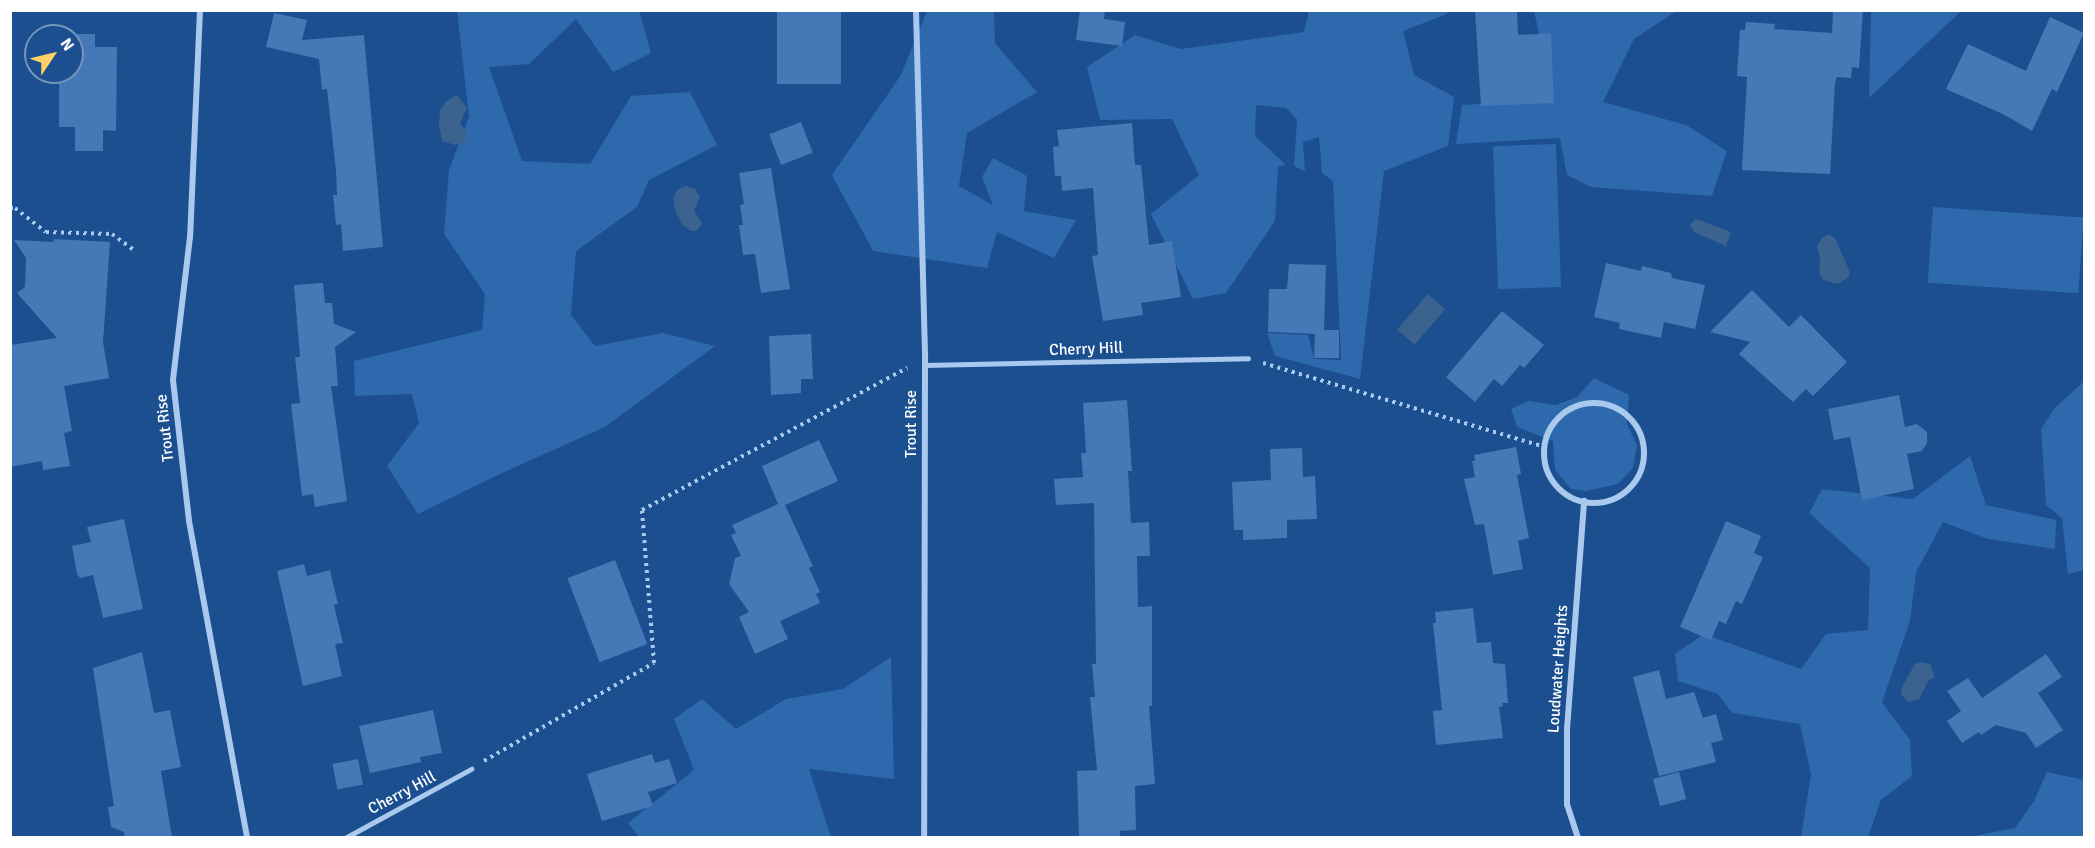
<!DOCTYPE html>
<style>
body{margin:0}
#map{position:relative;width:2095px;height:848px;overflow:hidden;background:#1b4f8f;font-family:Signika,sans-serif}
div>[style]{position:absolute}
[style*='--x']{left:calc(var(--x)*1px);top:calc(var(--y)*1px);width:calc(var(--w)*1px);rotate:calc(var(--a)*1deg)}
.green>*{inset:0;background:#2e69ad;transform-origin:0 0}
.water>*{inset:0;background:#3c6290;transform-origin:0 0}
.building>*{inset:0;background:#4478b7;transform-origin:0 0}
.path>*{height:4px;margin-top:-2px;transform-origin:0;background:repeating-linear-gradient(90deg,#a9c9ee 0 3px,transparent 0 7.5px)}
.service>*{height:4.5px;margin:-2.25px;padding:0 2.25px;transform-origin:2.25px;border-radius:2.25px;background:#a9c9ee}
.minor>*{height:6px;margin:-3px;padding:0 3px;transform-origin:3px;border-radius:3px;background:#a9c9ee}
.minor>.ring{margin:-3px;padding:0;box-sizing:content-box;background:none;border:6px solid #a9c9ee;border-radius:50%}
span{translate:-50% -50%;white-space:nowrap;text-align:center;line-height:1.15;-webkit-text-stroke:4.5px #1b4f8f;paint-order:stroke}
.street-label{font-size:16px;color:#fff}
.frame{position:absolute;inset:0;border:12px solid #fff;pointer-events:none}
.north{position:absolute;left:24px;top:24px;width:60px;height:60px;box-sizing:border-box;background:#1b4f8f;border:2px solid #7695bc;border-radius:50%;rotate:55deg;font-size:16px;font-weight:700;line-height:24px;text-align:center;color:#fff}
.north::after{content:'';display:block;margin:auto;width:21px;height:27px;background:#ffd166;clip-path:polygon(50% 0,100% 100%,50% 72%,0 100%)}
</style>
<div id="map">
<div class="green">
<i style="clip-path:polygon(1678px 10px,1634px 39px,1603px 102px,1686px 125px,1727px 151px,1712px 196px,1591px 187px,1567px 175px,1560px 138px,1456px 144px,1462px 105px,1554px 100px,1534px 11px)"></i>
<i style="clip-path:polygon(457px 11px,639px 11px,651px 53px,613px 72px,576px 19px,529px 64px,489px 67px,522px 161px,590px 164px,631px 96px,690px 92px,717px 145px,649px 180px,637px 207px,576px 251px,571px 315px,595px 346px,663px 333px,715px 346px,605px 427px,502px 473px,418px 514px,387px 466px,419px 423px,412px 394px,355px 396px,354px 361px,482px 330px,485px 294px,444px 234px,449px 170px,469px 117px)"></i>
<i style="clip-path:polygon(927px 11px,994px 11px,995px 43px,1037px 92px,967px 133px,959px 186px,993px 205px,982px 177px,993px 158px,1027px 176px,1024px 211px,1076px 220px,1054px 258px,997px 232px,987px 268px,873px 251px,832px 175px,901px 75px)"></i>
<i style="clip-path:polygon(1309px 11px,1447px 11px,1447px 14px,1403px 31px,1414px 75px,1454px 97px,1448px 146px,1384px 171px,1360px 379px,1275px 356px,1267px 333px,1308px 335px,1314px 359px,1341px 360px,1333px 181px,1322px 173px,1319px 137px,1303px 142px,1305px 171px,1294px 166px,1297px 119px,1286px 108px,1256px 105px,1255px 136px,1286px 165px,1278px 167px,1275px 221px,1226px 293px,1193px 299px,1151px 214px,1199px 175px,1172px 119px,1100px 120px,1087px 67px,1135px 35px,1181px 49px,1304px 32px)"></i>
<i style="clip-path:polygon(1871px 11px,1871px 10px,1961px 11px,1869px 98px)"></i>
<i style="left:1556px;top:144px;width:143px;height:63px;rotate:88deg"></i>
<i style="left:1933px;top:207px;width:151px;height:76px;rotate:4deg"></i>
<i style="clip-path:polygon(1594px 378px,1629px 395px,1627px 424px,1637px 445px,1633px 468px,1618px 484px,1586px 491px,1571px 489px,1555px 470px,1553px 441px,1517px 427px,1511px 409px,1529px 401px,1556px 405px,1577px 397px)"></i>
<i style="clip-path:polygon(2084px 381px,2084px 570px,2068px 574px,2062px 518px,2046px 505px,2041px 429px,2055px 408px)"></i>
<i style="clip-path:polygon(1970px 456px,1986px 505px,2056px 520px,2055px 549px,1988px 539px,1943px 522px,1916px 572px,1910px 621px,1882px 702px,1910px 740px,1912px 776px,1881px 800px,1868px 837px,1801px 837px,1811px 775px,1800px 724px,1732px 713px,1718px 694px,1678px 681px,1675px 654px,1704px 634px,1801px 669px,1826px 634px,1868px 630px,1870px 568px,1809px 513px,1822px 489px,1913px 499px)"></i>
<i style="clip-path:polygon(891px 657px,894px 779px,809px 769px,831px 837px,639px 837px,628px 823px,694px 770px,674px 719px,702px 699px,736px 729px,786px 699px,843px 689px)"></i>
<i style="clip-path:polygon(2047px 772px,2084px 780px,2084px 837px,1969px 837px,2015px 828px,2034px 801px)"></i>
</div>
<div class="water">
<i style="clip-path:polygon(457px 95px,467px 108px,460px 123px,466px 131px,466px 141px,455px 145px,442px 141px,439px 125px,440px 110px,446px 101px)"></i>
<i style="clip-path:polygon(686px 186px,695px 189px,700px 197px,694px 210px,702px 224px,696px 231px,691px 231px,682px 224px,675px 210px,673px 197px,678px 189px)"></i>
<i style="clip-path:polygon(1696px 219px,1731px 232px,1726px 246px,1694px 232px,1690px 225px)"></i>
<i style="clip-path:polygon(1829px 234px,1835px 238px,1849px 270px,1849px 277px,1838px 284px,1823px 280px,1819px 273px,1820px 258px,1817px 246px,1823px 237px)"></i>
<i style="left:1428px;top:294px;width:23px;height:47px;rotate:41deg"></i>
<i style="clip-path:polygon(1921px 662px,1930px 664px,1935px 677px,1929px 680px,1919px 699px,1908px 702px,1901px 694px,1902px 687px,1915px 664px)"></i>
</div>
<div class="building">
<i style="left:777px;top:10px;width:64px;height:74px"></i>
<i style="clip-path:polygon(1080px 10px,1105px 10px,1104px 19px,1125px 22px,1122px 46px,1076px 40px)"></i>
<i style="clip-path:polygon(1475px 10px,1517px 10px,1518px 35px,1551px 33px,1554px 103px,1481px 106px)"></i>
<i style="clip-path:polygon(1833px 10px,1863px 10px,1859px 68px,1852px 67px,1851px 78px,1837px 77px,1835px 83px,1830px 174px,1742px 170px,1747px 77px,1737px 76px,1740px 30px,1745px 30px,1746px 22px,1775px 24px,1774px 29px,1832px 33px)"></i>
<i style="clip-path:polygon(274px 13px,307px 20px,302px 40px,364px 35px,383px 247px,343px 251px,341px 224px,336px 225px,333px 195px,337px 195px,336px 171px,327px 89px,322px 90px,319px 59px,266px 47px)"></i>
<i style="clip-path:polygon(2050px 17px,2084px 33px,2057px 92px,2052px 89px,2032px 131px,2005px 115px,1946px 89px,1968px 44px,2026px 71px)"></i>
<i style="clip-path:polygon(71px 34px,95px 34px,95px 47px,117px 47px,116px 131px,103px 130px,103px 151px,75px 151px,75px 127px,59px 127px,59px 72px,72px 72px)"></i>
<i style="left:801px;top:122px;width:33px;height:34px;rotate:69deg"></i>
<i style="clip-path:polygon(1132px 123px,1135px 165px,1141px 165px,1149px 245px,1172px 241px,1181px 297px,1141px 303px,1143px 315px,1103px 321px,1092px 256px,1098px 255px,1093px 188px,1062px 191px,1061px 176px,1055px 176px,1053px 147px,1059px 146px,1057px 130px)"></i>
<i style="clip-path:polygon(771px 168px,790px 289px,761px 293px,755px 254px,743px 255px,739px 225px,743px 225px,740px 205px,744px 204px,739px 173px)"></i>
<i style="clip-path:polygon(54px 239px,110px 242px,103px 342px,109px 378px,64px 386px,72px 431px,64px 433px,70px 466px,43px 470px,42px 461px,10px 467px,10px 345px,57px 338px,17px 293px,25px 287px,26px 258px,14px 240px,53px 242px)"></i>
<i style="clip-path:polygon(1606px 263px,1641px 271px,1642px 266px,1671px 273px,1672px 278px,1705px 285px,1695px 329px,1664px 322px,1661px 338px,1619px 329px,1620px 323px,1594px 317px)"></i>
<i style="clip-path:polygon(1289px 264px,1326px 265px,1324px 330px,1339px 330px,1339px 358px,1314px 358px,1315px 334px,1268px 332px,1269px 289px,1287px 289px)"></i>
<i style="clip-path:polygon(323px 283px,325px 303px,332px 303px,334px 324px,356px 332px,335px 347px,338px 386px,331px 386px,347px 501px,315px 507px,313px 494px,302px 496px,291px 404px,300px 403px,295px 357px,300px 357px,294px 285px)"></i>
<i style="clip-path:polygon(1752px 290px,1789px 327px,1801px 315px,1847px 362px,1813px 396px,1806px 389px,1793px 402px,1739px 354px,1750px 342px,1710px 332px)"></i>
<i style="clip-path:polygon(1502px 311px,1544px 345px,1524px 368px,1520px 365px,1502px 386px,1494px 379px,1475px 402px,1446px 377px)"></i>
<i style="clip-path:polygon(811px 334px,813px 379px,801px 379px,801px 393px,771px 395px,769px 336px)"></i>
<i style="clip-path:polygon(1899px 395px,1905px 427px,1917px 424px,1927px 432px,1927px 443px,1922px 451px,1907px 454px,1914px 489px,1862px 500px,1850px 437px,1834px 440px,1828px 409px)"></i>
<i style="clip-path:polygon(1127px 400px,1132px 471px,1128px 471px,1131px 523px,1149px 522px,1150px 556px,1137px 556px,1138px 607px,1152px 606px,1152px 706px,1149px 706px,1155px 784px,1135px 786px,1136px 830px,1120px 831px,1120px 837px,1079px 837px,1077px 771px,1097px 770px,1090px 697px,1095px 697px,1092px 664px,1096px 664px,1094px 503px,1056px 505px,1054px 479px,1083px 477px,1081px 453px,1086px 453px,1083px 403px)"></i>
<i style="clip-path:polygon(819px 440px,838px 481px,785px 505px,813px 566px,809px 568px,820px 592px,816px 594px,820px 603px,780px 621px,788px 639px,755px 654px,739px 617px,749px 612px,729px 584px,735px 558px,741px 556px,731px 535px,736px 533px,732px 525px,778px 504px,762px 466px)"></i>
<i style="clip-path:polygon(1516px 447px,1521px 474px,1517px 475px,1529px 538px,1518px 541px,1523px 569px,1493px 575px,1484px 524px,1475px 525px,1464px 479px,1475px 477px,1472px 461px,1475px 461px,1474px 455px)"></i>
<i style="clip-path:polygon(1302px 448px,1303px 477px,1315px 476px,1317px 519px,1287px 520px,1287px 538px,1243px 540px,1243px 530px,1234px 530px,1232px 482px,1271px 480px,1270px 449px)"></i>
<i style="clip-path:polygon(124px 519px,143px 609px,103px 618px,93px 575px,80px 578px,77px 574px,72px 546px,91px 542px,87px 527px)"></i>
<i style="clip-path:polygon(1726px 521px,1761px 536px,1754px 553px,1763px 557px,1742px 604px,1736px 601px,1726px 624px,1719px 621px,1711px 640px,1680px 627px)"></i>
<i style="left:615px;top:560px;width:90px;height:51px;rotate:69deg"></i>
<i style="clip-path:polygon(304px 564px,307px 576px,330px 570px,338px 604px,334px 605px,343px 643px,335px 644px,342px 676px,303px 686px,277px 571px)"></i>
<i style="clip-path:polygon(1473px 608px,1477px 643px,1491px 642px,1493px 663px,1505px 664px,1508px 703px,1502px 703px,1503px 706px,1499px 707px,1503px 738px,1436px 745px,1433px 711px,1442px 710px,1433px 623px,1436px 623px,1435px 612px)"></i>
<i style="clip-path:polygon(142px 652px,154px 713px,170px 710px,181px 767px,161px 771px,172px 837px,125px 837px,124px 832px,111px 827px,108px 807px,114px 806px,93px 668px)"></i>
<i style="clip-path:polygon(2046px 654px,2062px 677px,2038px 693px,2063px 730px,2036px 748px,2026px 733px,1996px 725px,1981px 735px,1979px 732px,1962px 743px,1947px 721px,1961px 711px,1947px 691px,1968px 678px,1982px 698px)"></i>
<i style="clip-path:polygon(1659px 670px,1666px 699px,1694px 692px,1703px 718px,1716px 714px,1723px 740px,1711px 743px,1716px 762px,1659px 776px,1633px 677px)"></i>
<i style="clip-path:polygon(433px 710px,442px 753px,420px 757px,421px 762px,370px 773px,359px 726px)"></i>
<i style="clip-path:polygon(652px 754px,655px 763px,669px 759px,677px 783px,648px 792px,653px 806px,602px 821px,587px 774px)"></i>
<i style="left:358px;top:759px;width:26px;height:26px;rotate:79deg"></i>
<i style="left:1679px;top:772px;width:28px;height:27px;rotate:75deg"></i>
</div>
<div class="path">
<i style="--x:10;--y:208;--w:5;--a:0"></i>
<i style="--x:15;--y:208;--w:39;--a:38"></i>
<i style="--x:46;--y:232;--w:66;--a:1.7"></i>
<i style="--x:112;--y:234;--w:26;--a:36"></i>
<i style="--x:1263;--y:363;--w:293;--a:16.6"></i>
<i style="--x:484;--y:761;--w:196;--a:-30"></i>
<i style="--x:654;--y:663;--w:153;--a:-94.5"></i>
<i style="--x:642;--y:510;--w:301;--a:-28.2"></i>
</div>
<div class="service">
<i style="--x:925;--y:365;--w:323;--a:-1.2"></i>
<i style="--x:345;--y:838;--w:144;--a:-28.7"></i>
</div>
<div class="minor">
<i style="--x:200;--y:10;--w:227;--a:92.5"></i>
<i style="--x:190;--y:237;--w:144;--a:96.8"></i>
<i style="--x:173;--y:380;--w:142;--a:83.5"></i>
<i style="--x:189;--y:521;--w:322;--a:79.6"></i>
<i style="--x:916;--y:10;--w:349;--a:88.5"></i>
<i style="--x:925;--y:359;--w:479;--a:90.1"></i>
<i class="ring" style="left:1544px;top:403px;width:94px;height:94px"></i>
<i style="--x:1578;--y:838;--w:35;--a:-108"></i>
<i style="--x:1567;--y:805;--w:76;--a:-90"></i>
<i style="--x:1567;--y:729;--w:229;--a:-85.7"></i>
</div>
<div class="street-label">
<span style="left:1086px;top:349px;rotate:-2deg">Cherry Hill</span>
<span style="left:911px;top:424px;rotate:-90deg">Trout Rise</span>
<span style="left:165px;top:428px;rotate:-96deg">Trout Rise</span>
<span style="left:1558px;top:669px;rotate:-86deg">Loudwater Heights</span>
<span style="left:402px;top:793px;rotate:-28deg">Cherry Hill</span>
</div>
<div class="frame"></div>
<div class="north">N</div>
</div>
